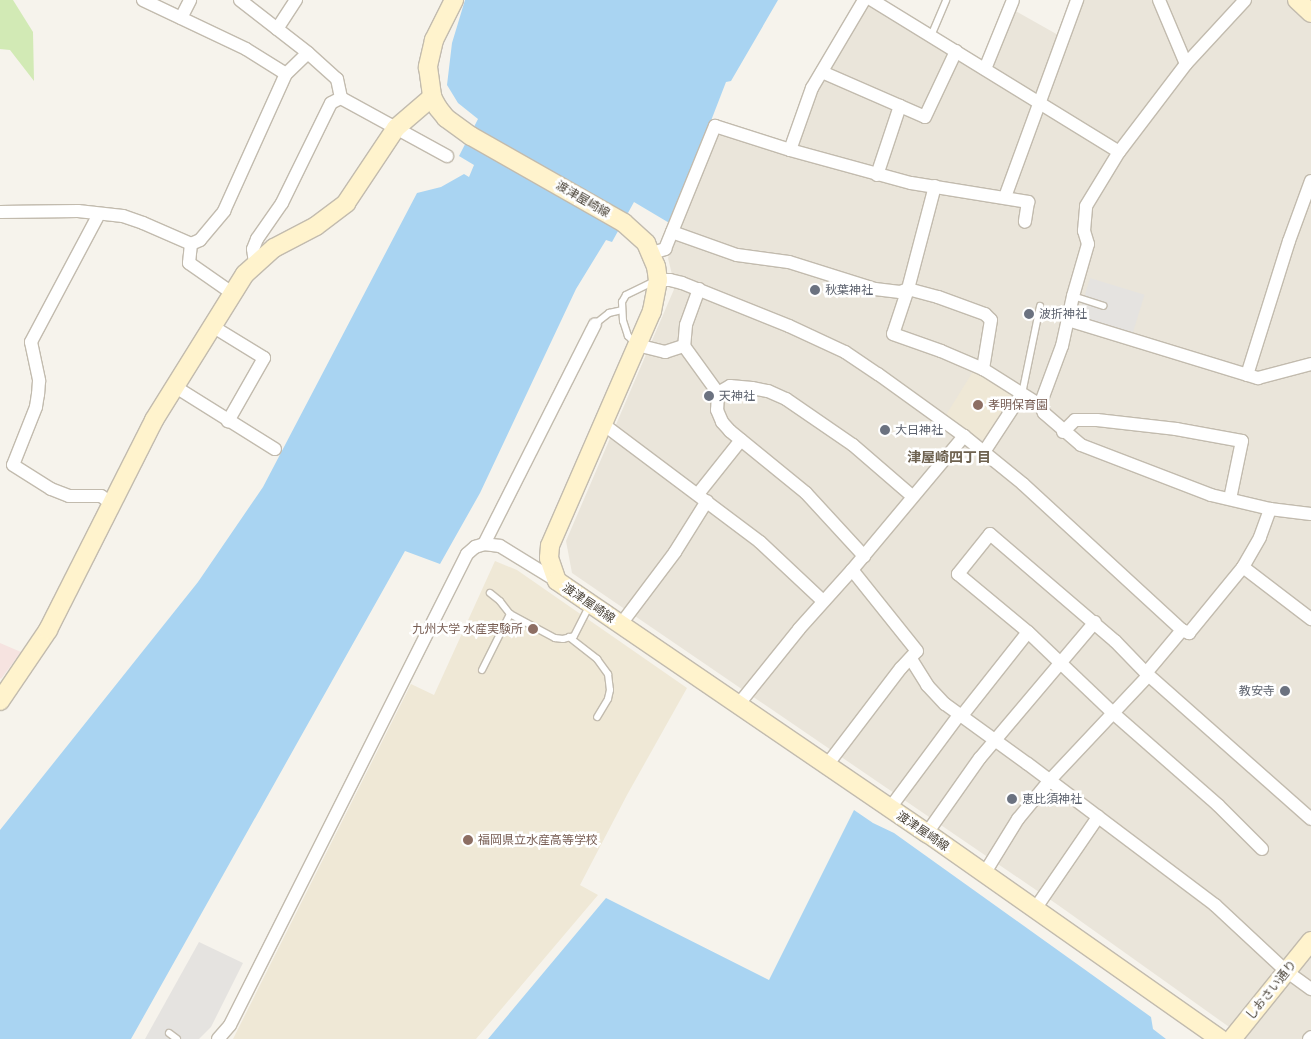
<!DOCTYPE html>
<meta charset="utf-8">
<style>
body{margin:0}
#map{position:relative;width:1311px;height:1039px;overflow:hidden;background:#f6f3ec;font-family:"Titillium Web","Noto Sans JP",sans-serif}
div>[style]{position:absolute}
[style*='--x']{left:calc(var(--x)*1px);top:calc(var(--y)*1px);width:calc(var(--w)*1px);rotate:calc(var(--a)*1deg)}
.residential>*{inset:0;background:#eae5da}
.education>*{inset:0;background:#efe8d6;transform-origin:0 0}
.medical>*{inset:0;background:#f6e3e0}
.green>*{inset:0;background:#d2eab5}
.parking>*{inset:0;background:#e5e3e0;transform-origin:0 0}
.water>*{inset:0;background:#a9d4f2}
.roads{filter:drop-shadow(1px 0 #c2bbae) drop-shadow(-1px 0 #c2bbae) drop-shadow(0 1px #c2bbae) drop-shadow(0 -1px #c2bbae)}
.lane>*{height:6px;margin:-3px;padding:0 3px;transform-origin:3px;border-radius:3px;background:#fff}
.street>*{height:12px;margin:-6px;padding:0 6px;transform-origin:6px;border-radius:6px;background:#fff}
.secondary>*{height:18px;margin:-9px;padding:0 9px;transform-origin:9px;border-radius:9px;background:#fff3cd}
.dots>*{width:14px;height:14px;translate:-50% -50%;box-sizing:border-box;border:2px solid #fff;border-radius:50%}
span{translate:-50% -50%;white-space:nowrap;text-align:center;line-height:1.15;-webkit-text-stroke:5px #fff;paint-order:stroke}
.street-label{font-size:12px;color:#4b4439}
.worship-label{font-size:12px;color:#5b616d}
.left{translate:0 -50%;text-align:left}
.right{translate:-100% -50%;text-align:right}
.education-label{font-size:12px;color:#785e54}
.neighbourhood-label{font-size:14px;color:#6e6250;font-weight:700}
</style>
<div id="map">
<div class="residential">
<i style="clip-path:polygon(1082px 0,1311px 0,1311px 1039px,1246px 1039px,1058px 905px,572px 573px,566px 541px,675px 287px,668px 258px,717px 130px,793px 154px,822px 79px,868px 3px,988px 76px,1014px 10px,1067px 40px)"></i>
</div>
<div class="education">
<i style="left:974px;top:370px;width:46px;height:55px;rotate:32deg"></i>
<i style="clip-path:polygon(495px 561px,517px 570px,687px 688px,627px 795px,580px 885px,598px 895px,476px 1039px,233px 1039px,411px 684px,434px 695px)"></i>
</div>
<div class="medical">
<i style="clip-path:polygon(0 643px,21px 652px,1px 679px,0 678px)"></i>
</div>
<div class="green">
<i style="clip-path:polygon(0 0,13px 0,33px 32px,34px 81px,10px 50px,0 49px)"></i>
</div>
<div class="parking">
<i style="left:1090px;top:278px;width:57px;height:43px;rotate:17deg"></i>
<i style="clip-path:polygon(199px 942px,243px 963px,211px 1027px,199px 1039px,145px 1039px)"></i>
</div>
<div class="water">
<i style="clip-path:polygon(465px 0,778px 0,731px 81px,726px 82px,671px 224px,634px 202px,612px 242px,606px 240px,576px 289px,480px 493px,440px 564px,405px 551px,131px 1039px,0 1039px,0 830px,198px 582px,263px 487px,417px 193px,441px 187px,464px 174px,469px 177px,474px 165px,459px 156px,478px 119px,458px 103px,447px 85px,452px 43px)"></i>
<i style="clip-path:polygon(854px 810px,873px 823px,894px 833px,1151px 1017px,1153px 1029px,1166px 1039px,488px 1039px,606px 898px,769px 980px)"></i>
</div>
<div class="roads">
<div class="lane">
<i style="--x:931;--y:36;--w:39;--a:-67"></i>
<i style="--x:1073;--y:296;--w:32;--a:18"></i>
<i style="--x:595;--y:324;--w:18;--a:-38"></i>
<i style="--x:609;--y:313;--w:13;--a:-13"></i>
<i style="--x:635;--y:343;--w:10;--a:-135"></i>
<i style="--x:628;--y:336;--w:16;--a:-108"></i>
<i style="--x:623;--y:321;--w:19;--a:-93"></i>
<i style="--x:622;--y:302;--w:8;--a:-60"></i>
<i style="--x:626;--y:295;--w:32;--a:-26"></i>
<i style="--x:1022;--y:394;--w:90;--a:-78.4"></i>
<i style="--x:510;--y:614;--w:51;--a:28.1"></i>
<i style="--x:555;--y:638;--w:8;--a:7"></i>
<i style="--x:563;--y:639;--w:11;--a:-15"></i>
<i style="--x:574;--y:636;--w:36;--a:-63"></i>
<i style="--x:569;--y:637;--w:36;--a:38"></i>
<i style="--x:597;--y:659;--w:19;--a:54"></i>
<i style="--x:608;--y:674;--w:16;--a:83"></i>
<i style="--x:610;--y:690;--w:9;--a:103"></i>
<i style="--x:608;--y:699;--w:21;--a:121"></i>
<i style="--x:482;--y:670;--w:63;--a:-63.4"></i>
<i style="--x:510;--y:614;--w:16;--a:-128"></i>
<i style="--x:500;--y:601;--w:13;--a:-141"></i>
<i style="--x:169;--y:1033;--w:10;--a:37"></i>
</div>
<div class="street">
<i style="--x:143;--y:0;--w:114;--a:25.4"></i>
<i style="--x:246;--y:49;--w:47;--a:32"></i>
<i style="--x:240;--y:0;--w:86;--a:37.9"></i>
<i style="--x:308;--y:53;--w:39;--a:42"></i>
<i style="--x:337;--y:79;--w:19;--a:78"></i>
<i style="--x:341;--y:98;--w:121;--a:28.7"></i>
<i style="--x:872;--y:0;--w:290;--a:31.6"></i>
<i style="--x:1159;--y:0;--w:69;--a:67.1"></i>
<i style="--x:181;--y:18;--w:20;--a:-63"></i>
<i style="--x:277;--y:29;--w:35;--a:-57"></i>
<i style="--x:985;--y:69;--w:74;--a:-67.9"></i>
<i style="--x:822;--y:72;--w:112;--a:23.6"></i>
<i style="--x:925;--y:117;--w:73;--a:-64.8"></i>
<i style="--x:790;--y:150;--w:66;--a:-70.5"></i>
<i style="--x:812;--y:88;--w:102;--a:-59.4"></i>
<i style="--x:877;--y:175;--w:73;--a:-71.6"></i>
<i style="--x:935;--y:186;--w:106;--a:104.7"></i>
<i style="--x:908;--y:289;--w:47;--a:108.4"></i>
<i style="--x:893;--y:334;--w:51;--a:19.5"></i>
<i style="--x:941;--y:351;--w:46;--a:23.2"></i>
<i style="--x:983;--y:369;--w:67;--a:32.3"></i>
<i style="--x:1040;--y:405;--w:9;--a:63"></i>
<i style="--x:1044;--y:413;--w:49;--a:40.9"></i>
<i style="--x:1081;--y:445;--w:139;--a:21"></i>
<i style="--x:1211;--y:495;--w:61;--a:13.3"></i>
<i style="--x:1270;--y:509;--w:41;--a:7"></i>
<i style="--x:1005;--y:197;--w:210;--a:-69.9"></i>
<i style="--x:0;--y:212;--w:78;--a:-0.7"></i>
<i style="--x:78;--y:211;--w:45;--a:6.3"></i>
<i style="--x:123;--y:216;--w:21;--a:19"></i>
<i style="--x:143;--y:223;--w:52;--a:23.6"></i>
<i style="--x:191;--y:244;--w:19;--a:96"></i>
<i style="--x:189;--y:263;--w:52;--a:34.9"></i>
<i style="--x:99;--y:214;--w:145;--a:118"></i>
<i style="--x:31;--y:342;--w:40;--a:78"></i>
<i style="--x:39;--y:381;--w:13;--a:94"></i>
<i style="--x:38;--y:394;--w:13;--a:99"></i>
<i style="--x:36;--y:407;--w:62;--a:111.6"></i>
<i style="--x:13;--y:465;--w:45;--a:32.3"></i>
<i style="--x:51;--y:489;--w:19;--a:21"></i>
<i style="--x:69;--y:496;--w:32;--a:0"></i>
<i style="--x:101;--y:496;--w:12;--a:35"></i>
<i style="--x:672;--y:232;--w:69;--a:19.5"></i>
<i style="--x:737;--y:255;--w:52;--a:7.7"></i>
<i style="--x:789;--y:262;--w:90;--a:17.4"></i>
<i style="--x:875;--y:289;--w:25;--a:7"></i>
<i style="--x:900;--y:292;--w:9;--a:-21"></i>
<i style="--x:908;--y:289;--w:31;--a:15"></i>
<i style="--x:938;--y:297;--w:50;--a:19.9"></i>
<i style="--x:985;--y:314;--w:8;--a:45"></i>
<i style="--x:991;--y:320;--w:50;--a:99.3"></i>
<i style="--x:191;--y:244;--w:10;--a:-24"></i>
<i style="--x:200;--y:240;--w:38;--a:-50"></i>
<i style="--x:224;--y:211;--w:150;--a:-65.7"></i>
<i style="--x:286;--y:74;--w:30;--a:-44"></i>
<i style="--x:652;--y:253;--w:14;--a:-17"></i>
<i style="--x:665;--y:249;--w:133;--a:-67.9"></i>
<i style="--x:715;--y:126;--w:79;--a:17.7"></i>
<i style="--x:790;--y:150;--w:125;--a:15.3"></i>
<i style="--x:911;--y:183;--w:119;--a:9.2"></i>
<i style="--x:1028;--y:202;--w:20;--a:99"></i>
<i style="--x:255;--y:263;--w:14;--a:-98"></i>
<i style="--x:253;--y:249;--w:11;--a:-68"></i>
<i style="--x:257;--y:239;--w:44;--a:-55.2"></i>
<i style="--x:282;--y:203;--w:111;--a:-63.9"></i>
<i style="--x:331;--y:103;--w:11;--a:-27"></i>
<i style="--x:658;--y:280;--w:12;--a:0"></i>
<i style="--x:670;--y:280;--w:12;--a:14"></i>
<i style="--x:682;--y:283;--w:115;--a:21.9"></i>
<i style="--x:789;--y:326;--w:62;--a:24.9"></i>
<i style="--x:845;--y:352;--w:40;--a:34"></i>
<i style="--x:878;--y:374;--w:106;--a:35.8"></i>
<i style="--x:964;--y:436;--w:76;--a:39.1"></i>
<i style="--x:1023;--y:484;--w:216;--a:42.6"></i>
<i style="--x:1182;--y:630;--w:8;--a:23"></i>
<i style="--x:1189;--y:633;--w:85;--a:-50.7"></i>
<i style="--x:1243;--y:567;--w:34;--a:-60"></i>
<i style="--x:1260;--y:537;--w:30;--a:-70"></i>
<i style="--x:699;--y:289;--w:38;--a:110"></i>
<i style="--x:686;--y:325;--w:21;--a:95"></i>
<i style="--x:684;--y:346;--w:58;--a:54.1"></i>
<i style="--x:718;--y:393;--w:17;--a:93"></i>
<i style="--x:717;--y:410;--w:13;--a:67"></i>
<i style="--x:722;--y:422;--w:12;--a:48"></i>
<i style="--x:730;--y:431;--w:98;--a:39.2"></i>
<i style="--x:806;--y:493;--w:86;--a:47.4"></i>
<i style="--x:1068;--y:320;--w:199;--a:17"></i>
<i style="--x:1258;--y:378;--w:55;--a:-14.8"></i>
<i style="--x:212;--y:326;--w:61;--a:31.6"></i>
<i style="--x:264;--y:358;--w:73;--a:119.7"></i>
<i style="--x:637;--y:345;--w:29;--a:14"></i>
<i style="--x:665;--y:352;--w:20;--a:-18"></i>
<i style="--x:1247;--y:375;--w:140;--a:-72.6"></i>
<i style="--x:1289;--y:241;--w:64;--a:-69.9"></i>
<i style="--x:174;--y:386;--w:119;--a:32"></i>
<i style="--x:718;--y:393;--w:14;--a:-30"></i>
<i style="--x:730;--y:386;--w:22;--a:5"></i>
<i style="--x:752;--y:388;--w:16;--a:11"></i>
<i style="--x:768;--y:391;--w:20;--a:24"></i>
<i style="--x:786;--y:399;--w:81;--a:34.5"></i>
<i style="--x:853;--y:445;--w:78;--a:40.8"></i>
<i style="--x:1040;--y:405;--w:63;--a:-69.6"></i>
<i style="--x:1062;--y:346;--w:51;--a:-77.6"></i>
<i style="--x:1073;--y:296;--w:54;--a:-73.9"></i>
<i style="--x:1088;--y:244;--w:14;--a:-107"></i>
<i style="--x:1084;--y:231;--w:25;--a:-85"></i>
<i style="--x:1086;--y:206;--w:63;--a:-58.6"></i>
<i style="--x:1119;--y:152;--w:111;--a:-52.7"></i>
<i style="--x:1186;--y:64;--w:87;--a:-47.3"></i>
<i style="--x:603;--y:424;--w:196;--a:36.9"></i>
<i style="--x:760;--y:542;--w:86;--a:43.1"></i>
<i style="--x:1063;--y:432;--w:17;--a:-45"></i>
<i style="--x:1075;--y:420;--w:22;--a:0"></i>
<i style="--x:1097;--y:420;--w:80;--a:6.5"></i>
<i style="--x:1176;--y:429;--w:67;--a:10.3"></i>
<i style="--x:1242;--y:441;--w:59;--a:101.7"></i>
<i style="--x:984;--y:452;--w:69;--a:-56.8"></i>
<i style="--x:698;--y:494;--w:69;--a:-51.5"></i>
<i style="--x:484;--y:544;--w:246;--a:-63.2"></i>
<i style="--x:1243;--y:567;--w:86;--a:37.4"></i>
<i style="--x:621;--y:624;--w:90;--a:-53.1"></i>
<i style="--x:675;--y:552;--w:60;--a:-57.9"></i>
<i style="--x:911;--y:659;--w:31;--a:58"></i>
<i style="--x:927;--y:685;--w:26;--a:47"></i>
<i style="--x:945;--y:704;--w:102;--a:35.9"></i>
<i style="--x:1028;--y:764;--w:234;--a:37"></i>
<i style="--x:1215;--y:905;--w:97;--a:42.9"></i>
<i style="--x:1286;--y:971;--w:31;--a:36"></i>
<i style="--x:1146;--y:673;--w:56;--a:-50.1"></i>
<i style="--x:738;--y:705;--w:97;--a:-51.2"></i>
<i style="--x:799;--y:629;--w:79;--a:-48.1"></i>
<i style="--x:852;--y:570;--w:175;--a:-50.1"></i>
<i style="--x:827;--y:765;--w:122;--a:-52.7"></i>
<i style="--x:901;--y:668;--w:23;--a:-47"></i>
<i style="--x:917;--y:651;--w:104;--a:-128.7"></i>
<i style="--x:890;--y:808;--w:116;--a:-53.4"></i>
<i style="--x:959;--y:715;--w:5;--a:-22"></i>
<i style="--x:964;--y:713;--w:103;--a:-51.7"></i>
<i style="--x:927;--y:833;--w:92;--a:-54.8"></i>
<i style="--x:980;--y:758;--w:178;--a:-49.8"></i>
<i style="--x:1262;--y:849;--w:62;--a:-135"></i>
<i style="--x:1218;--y:805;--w:140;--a:-138.8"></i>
<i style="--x:1113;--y:713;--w:117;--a:-136.4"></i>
<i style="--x:1028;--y:632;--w:91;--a:-140.4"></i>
<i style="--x:958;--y:574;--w:51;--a:-51.3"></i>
<i style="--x:990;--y:534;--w:165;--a:40.6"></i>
<i style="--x:1115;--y:641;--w:45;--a:45.9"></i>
<i style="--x:1146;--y:673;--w:220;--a:41.5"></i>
<i style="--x:984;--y:874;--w:65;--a:-58.3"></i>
<i style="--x:1018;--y:819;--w:50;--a:-50.6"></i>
<i style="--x:1050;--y:780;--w:144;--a:-46.7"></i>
<i style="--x:1035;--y:909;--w:112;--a:-55.6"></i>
<i style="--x:218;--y:1039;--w:18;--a:-49"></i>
<i style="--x:230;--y:1025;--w:527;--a:-63.29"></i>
<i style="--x:467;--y:554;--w:11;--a:-41"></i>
<i style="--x:475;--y:547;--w:9;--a:-18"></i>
<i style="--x:484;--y:544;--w:16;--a:7"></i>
<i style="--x:500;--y:546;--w:67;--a:31.6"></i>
<i style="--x:1309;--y:1039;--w:3;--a:-45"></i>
</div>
<div class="secondary">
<i style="--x:454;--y:0;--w:45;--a:116.6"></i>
<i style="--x:434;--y:40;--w:28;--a:103"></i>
<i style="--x:428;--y:67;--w:30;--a:82"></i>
<i style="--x:432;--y:97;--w:13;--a:61"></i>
<i style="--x:438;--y:108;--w:13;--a:51"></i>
<i style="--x:446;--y:118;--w:31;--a:36"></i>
<i style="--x:471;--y:136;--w:176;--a:29.6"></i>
<i style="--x:624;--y:223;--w:30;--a:42"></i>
<i style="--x:646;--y:243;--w:25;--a:67"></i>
<i style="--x:656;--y:266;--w:14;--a:82"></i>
<i style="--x:658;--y:280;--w:32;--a:101"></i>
<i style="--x:652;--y:311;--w:256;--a:113.5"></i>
<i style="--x:550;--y:546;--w:12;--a:95"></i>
<i style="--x:549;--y:558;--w:24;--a:71"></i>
<i style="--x:557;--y:581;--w:448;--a:34.3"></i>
<i style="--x:927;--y:833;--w:358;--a:35.1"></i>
<i style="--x:1297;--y:0;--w:19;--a:43"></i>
<i style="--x:0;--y:701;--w:86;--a:-55.9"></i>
<i style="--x:48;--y:630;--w:235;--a:-63.2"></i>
<i style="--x:154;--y:420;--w:172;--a:-58.1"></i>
<i style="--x:245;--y:274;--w:39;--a:-42"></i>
<i style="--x:274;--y:248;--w:47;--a:-27.6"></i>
<i style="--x:316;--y:226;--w:38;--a:-37"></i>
<i style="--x:346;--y:203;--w:90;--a:-56.3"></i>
<i style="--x:396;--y:128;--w:48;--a:-40.7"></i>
<i style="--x:1232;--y:1039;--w:126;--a:-51.1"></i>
</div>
</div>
<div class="dots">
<i style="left:815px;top:290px;background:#6b7280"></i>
<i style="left:1029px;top:314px;background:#6b7280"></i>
<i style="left:709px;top:396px;background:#6b7280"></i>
<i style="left:978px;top:405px;background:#8d6e63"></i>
<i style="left:885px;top:430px;background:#6b7280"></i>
<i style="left:533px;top:629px;background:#8d6e63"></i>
<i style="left:1285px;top:691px;background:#6b7280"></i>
<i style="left:1012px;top:799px;background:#6b7280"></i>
<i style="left:468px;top:840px;background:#8d6e63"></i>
</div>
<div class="street-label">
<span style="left:583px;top:199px;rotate:30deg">渡津屋崎線</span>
<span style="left:589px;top:603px;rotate:34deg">渡津屋崎線</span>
<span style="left:923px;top:831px;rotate:34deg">渡津屋崎線</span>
<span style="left:1271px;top:990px;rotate:-51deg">しおさい通り</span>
</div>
<div class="worship-label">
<span class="left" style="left:825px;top:290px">秋葉神社</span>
<span class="left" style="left:1039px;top:314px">波折神社</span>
<span class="left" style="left:719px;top:396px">天神社</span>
<span class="left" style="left:895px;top:430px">大日神社</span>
<span class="right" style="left:1275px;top:691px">教安寺</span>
<span class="left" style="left:1022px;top:799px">恵比須神社</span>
</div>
<div class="education-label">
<span class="left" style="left:988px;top:405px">孝明保育園</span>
<span class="right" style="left:523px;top:629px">九州大学 水産実験所</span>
<span class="left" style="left:478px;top:840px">福岡県立水産高等学校</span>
</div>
<div class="neighbourhood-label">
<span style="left:949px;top:457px">津屋崎四丁目</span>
</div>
</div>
